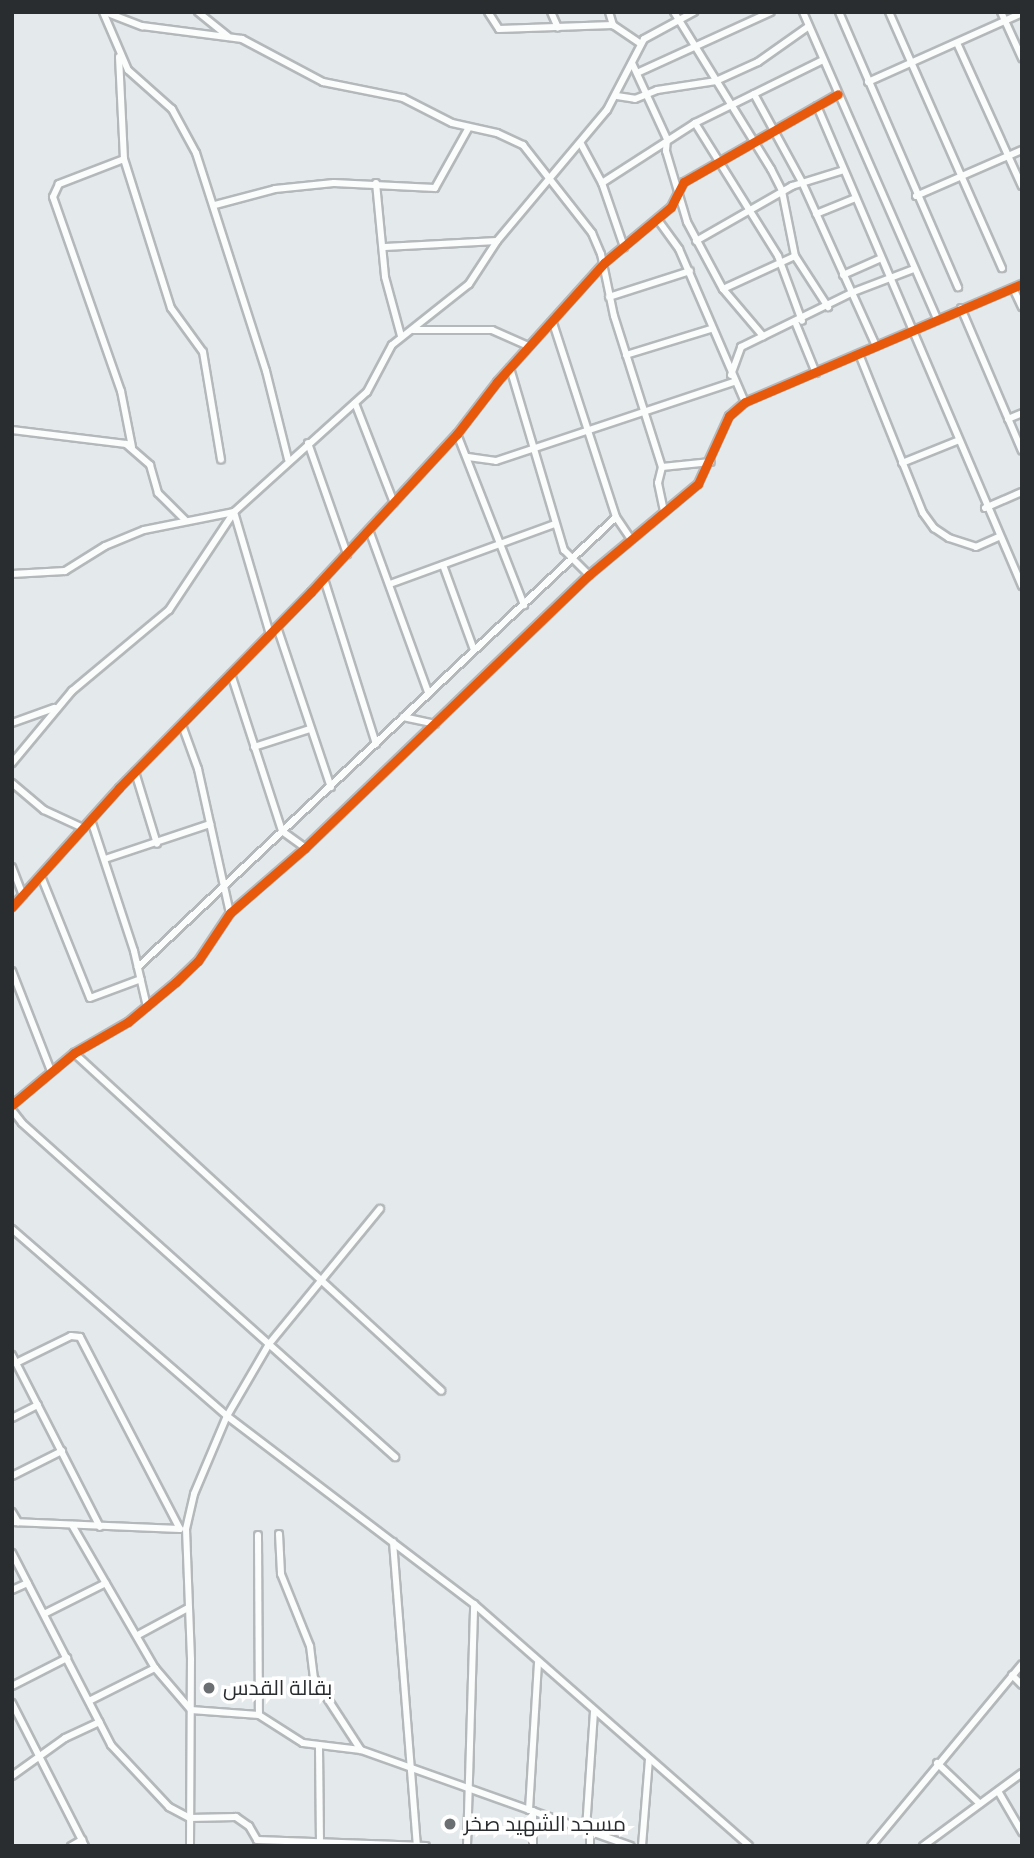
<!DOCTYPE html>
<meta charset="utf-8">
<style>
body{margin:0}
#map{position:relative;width:1034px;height:1858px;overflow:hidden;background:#e4e9ec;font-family:"Roboto Condensed",Cairo,sans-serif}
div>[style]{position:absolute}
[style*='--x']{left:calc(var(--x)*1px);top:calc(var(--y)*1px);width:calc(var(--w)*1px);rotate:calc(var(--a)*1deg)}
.roads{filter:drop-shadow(2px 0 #b4b8ba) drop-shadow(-2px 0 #b4b8ba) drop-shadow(0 2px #b4b8ba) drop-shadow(0 -2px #b4b8ba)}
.minor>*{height:6px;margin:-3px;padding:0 3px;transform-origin:3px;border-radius:3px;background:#fbfcfc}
.cycleway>*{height:9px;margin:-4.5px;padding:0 4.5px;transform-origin:4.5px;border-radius:4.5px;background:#e8590c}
.dots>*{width:19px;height:19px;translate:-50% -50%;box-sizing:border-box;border:4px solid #fff;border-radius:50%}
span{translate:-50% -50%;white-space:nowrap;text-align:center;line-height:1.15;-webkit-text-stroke:7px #fff;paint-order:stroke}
.poi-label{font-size:21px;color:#2a2d2f}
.left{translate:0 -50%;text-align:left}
.frame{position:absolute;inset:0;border:14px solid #2a2d2f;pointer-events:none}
</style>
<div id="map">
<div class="roads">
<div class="minor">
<i style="--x:103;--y:12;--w:63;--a:66.7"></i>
<i style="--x:128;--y:70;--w:59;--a:41.6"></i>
<i style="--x:172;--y:109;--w:50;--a:61.4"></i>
<i style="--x:196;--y:153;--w:229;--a:72.2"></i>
<i style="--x:266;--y:371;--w:91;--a:76"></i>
<i style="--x:105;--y:12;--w:40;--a:21"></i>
<i style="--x:142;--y:26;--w:101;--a:7.4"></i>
<i style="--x:242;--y:39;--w:92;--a:28"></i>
<i style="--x:323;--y:82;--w:82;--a:11.3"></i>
<i style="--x:403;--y:98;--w:55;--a:27"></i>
<i style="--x:452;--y:123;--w:46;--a:12.5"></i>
<i style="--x:497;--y:133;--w:29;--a:25"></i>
<i style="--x:523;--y:145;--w:112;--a:51.9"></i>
<i style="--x:592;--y:233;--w:23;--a:67"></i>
<i style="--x:601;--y:254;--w:63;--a:78.2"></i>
<i style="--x:614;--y:316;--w:158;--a:72.4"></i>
<i style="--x:662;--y:467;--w:16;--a:104"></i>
<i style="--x:658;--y:483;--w:29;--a:78"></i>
<i style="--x:198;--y:12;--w:38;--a:39"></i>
<i style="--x:488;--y:12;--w:20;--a:57"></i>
<i style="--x:499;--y:29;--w:114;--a:-2"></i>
<i style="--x:551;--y:12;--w:17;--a:66"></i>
<i style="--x:609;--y:12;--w:14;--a:73"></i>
<i style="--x:613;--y:25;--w:32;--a:34"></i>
<i style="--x:674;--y:12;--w:185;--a:58.3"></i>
<i style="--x:771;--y:169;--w:25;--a:63"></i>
<i style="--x:782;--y:191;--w:66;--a:78.7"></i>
<i style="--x:795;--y:256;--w:61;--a:57.1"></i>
<i style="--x:803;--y:12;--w:334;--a:66.4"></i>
<i style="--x:839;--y:12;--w:300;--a:66.6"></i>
<i style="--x:889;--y:12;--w:280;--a:66.2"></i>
<i style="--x:1001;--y:12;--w:51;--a:65.5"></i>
<i style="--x:957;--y:43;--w:157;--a:65.6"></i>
<i style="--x:119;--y:57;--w:102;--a:87.2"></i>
<i style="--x:124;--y:159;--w:156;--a:72.5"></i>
<i style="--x:171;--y:308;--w:54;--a:54"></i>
<i style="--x:203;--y:352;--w:109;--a:80.5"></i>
<i style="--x:632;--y:63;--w:84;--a:65.3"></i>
<i style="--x:667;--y:139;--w:12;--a:95"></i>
<i style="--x:666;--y:151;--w:74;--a:73.5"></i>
<i style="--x:687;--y:222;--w:76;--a:61.8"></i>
<i style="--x:723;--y:289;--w:62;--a:49.6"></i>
<i style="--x:637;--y:73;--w:147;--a:-24.5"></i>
<i style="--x:868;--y:82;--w:169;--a:-24.1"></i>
<i style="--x:754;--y:94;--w:100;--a:61.4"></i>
<i style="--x:802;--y:182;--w:180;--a:65.7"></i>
<i style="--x:617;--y:96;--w:18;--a:9"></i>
<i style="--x:635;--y:99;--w:24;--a:-22"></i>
<i style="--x:657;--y:90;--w:60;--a:-8.7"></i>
<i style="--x:716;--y:81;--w:46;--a:-24.3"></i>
<i style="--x:758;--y:62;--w:62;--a:-35.2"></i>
<i style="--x:817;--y:106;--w:522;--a:66.87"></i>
<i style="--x:695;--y:123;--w:157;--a:58"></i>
<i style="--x:778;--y:256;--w:69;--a:69.7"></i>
<i style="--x:581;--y:144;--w:44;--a:61.7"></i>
<i style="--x:602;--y:183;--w:68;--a:71"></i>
<i style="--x:124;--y:159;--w:70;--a:159"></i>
<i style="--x:59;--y:184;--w:14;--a:115"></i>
<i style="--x:53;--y:197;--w:206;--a:70.7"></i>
<i style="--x:121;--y:391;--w:57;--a:78.9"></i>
<i style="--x:376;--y:183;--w:94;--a:84.5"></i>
<i style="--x:385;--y:277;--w:61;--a:74.8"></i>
<i style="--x:602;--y:183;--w:111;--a:-32.8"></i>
<i style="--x:695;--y:123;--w:143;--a:-26.2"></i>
<i style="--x:916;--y:196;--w:116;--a:-23.5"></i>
<i style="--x:215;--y:205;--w:62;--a:-14.9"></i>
<i style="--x:275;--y:189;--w:59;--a:-5.8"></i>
<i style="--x:334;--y:183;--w:101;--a:2.8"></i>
<i style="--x:435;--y:188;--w:68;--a:-60.8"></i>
<i style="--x:816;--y:214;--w:40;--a:-22"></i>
<i style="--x:658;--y:220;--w:36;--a:54"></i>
<i style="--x:679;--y:249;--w:167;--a:66.7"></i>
<i style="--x:696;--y:241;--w:111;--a:-29.8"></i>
<i style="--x:792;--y:186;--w:54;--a:-17.1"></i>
<i style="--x:385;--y:247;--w:112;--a:-3.1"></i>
<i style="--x:843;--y:275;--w:39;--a:-24"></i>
<i style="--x:1013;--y:288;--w:21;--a:65"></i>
<i style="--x:723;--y:289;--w:79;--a:-24.6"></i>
<i style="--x:609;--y:297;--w:85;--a:-17.8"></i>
<i style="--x:961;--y:308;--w:155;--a:66.9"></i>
<i style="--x:553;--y:323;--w:204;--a:72"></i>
<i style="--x:616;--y:517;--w:27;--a:56"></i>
<i style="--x:796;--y:324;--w:53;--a:67.8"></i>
<i style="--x:413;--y:330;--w:79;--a:0"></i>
<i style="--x:492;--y:330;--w:39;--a:24"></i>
<i style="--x:859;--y:354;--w:171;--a:68.1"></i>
<i style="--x:923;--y:513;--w:19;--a:54"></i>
<i style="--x:934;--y:528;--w:18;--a:34"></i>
<i style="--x:949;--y:538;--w:28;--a:18"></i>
<i style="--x:976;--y:547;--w:24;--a:-24"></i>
<i style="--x:626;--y:355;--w:89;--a:-17"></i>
<i style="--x:510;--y:368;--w:190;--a:73.5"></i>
<i style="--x:564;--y:550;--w:35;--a:45"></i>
<i style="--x:731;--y:375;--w:30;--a:-70"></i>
<i style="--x:741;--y:347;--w:123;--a:-26.1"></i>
<i style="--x:851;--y:293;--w:67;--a:-20.9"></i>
<i style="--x:355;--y:403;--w:107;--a:68.7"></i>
<i style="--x:1008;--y:419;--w:15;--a:-23"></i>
<i style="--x:12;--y:430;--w:115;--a:7"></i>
<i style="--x:126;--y:444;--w:32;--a:41"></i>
<i style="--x:150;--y:465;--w:29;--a:74"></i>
<i style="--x:158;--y:493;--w:38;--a:45"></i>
<i style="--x:457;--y:434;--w:184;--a:68.6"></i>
<i style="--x:308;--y:443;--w:118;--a:70.6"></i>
<i style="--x:468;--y:457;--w:28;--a:8"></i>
<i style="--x:496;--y:461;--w:250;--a:-18.4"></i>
<i style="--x:902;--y:463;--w:59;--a:-21.8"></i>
<i style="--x:662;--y:467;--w:49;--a:-5.8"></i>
<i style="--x:985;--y:508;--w:40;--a:-23.4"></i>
<i style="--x:369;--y:530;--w:172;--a:70"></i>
<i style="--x:443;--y:565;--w:90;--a:70"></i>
<i style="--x:12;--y:574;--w:53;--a:-3.2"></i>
<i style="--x:65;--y:571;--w:47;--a:-32"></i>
<i style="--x:105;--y:546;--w:42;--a:-22.3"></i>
<i style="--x:144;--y:530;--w:92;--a:-11.3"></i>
<i style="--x:234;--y:512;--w:127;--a:73.6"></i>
<i style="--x:324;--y:579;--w:173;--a:72.5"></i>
<i style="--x:390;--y:584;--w:176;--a:-20"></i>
<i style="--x:277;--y:627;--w:169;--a:71.4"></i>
<i style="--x:231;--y:674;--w:165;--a:72"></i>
<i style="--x:282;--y:831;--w:29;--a:36"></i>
<i style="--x:403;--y:717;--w:33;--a:12"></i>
<i style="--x:12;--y:723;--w:45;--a:-19.7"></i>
<i style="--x:182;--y:725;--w:47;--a:70"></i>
<i style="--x:198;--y:769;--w:148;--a:77.5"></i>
<i style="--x:254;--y:747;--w:59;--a:-17.8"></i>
<i style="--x:12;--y:763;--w:94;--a:-50.2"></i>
<i style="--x:72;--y:691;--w:126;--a:-39.9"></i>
<i style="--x:169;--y:610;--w:118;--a:-56.4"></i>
<i style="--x:234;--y:512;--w:179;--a:-42.1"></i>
<i style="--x:367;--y:392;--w:53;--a:-62"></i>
<i style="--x:392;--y:345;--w:98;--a:-38.4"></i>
<i style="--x:469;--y:284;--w:51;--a:-56.9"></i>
<i style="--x:497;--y:241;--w:171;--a:-50"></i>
<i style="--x:607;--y:110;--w:80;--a:-62.5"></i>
<i style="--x:644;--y:39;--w:57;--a:-28.4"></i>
<i style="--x:135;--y:772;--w:75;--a:73"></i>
<i style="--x:12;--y:783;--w:42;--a:40.2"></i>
<i style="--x:44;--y:810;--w:43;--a:24.8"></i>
<i style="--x:91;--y:820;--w:138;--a:71.8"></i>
<i style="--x:134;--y:951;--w:57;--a:76.9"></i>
<i style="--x:105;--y:859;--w:111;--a:-18.4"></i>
<i style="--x:12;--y:867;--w:30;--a:69"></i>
<i style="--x:41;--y:876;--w:131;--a:68.1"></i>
<i style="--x:90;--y:998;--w:54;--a:-20.4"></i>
<i style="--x:12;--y:907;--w:160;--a:-48"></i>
<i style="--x:119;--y:788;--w:274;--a:-45.6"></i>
<i style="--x:311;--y:592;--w:215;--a:-47.3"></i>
<i style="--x:457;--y:434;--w:66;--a:-52.4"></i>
<i style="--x:497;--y:382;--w:160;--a:-48"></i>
<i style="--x:604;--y:263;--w:87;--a:-39.9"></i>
<i style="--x:671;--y:207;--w:28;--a:-63"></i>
<i style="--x:684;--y:182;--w:177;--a:-29.7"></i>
<i style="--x:138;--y:967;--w:656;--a:-43.27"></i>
<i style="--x:12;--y:971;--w:107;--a:68.7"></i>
<i style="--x:74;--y:1053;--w:499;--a:42.6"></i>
<i style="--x:12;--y:1105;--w:81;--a:-40"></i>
<i style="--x:74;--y:1053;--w:62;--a:-29.9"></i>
<i style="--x:128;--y:1022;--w:62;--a:-39.8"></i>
<i style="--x:176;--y:982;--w:30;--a:-44"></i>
<i style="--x:198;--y:961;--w:58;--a:-56.3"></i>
<i style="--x:230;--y:913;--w:99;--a:-40.9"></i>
<i style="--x:305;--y:848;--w:394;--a:-43.9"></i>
<i style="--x:589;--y:575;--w:142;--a:-39.9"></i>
<i style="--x:698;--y:484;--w:75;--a:-65.5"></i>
<i style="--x:729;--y:416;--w:21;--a:-41"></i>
<i style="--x:745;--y:402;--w:301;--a:-23.1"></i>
<i style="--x:12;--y:1110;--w:16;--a:52"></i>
<i style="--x:22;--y:1123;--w:501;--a:41.84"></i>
<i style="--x:12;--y:1229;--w:285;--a:41"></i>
<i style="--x:227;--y:1416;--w:310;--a:37.3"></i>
<i style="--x:474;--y:1604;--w:366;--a:41.3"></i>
<i style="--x:12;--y:1355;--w:193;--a:62.9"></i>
<i style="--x:16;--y:1363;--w:61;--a:-26.1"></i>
<i style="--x:71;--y:1336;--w:9;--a:6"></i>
<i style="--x:80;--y:1337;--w:216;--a:62.5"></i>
<i style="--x:12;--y:1418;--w:29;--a:-27"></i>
<i style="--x:12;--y:1476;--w:56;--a:-26.6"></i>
<i style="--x:12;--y:1512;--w:12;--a:59"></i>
<i style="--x:12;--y:1522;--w:168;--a:2.4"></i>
<i style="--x:72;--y:1525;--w:165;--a:59.9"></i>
<i style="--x:155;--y:1668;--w:55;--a:49.4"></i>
<i style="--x:191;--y:1710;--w:68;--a:4.2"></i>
<i style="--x:259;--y:1715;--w:52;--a:32.5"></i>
<i style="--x:303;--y:1743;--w:58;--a:6.9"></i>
<i style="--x:361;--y:1750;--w:286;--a:19.6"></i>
<i style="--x:279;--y:1534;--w:40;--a:87.1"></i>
<i style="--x:281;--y:1574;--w:78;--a:68.1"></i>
<i style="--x:310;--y:1646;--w:32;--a:83"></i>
<i style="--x:314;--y:1678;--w:86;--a:56.9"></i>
<i style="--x:258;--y:1535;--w:180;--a:89.7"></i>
<i style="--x:393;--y:1542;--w:305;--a:85.5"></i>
<i style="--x:12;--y:1553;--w:216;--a:62.7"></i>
<i style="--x:111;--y:1745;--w:85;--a:46.9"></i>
<i style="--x:169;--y:1807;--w:24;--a:28"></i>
<i style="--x:190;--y:1818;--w:46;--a:-1.2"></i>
<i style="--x:236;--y:1817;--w:16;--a:35"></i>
<i style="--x:249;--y:1826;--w:16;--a:60"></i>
<i style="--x:257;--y:1840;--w:169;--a:2"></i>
<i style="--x:12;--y:1590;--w:17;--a:-24"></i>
<i style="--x:44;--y:1614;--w:69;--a:-26.6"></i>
<i style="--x:138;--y:1635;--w:57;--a:-28.4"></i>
<i style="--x:1012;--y:1675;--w:14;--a:45"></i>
<i style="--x:12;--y:1686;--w:62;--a:-27"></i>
<i style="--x:89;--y:1701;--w:74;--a:-26.6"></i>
<i style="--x:12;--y:1703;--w:161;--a:63"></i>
<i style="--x:319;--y:1747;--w:99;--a:89.4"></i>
<i style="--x:937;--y:1763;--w:59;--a:43.6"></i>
<i style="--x:12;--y:1776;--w:65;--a:-35.6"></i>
<i style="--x:65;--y:1738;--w:38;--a:-25"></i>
<i style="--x:998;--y:1791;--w:48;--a:59.7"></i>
<i style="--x:529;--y:1810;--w:147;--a:-86.5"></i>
<i style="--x:586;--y:1829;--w:117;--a:-86.1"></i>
<i style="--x:71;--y:1846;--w:13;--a:-29"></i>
<i style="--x:190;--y:1846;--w:187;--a:-89.7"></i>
<i style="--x:191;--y:1659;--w:130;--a:-92.2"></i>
<i style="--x:186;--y:1529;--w:36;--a:-77"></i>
<i style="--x:194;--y:1494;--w:85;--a:-67.1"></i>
<i style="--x:227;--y:1416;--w:83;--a:-59.7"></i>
<i style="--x:269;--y:1344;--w:175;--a:-50.6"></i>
<i style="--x:467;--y:1846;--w:242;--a:-88.3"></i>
<i style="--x:533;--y:1846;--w:35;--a:-90"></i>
<i style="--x:590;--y:1846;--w:15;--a:-90"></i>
<i style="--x:642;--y:1846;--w:87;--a:-85.4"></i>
<i style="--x:871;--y:1846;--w:236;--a:-50.3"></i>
<i style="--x:923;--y:1846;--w:123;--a:-36.4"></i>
</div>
</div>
<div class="cycleway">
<i style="--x:12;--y:907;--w:160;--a:-48"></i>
<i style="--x:119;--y:788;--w:274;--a:-45.6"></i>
<i style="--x:311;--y:592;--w:215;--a:-47.3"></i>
<i style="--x:457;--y:434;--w:66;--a:-52.4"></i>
<i style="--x:497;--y:382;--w:160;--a:-48"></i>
<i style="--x:604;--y:263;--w:87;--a:-39.9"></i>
<i style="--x:671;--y:207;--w:28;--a:-63"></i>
<i style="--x:684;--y:182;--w:177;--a:-29.7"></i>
<i style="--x:12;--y:1105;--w:81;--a:-40"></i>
<i style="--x:74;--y:1053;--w:62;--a:-29.9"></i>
<i style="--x:128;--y:1022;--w:62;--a:-39.8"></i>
<i style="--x:176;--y:982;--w:30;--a:-44"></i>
<i style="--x:198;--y:961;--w:58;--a:-56.3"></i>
<i style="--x:230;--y:913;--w:99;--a:-40.9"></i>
<i style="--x:305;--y:848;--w:394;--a:-43.9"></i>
<i style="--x:589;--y:575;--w:142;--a:-39.9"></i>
<i style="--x:698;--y:484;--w:75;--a:-65.5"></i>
<i style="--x:729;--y:416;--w:21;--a:-41"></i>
<i style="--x:745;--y:402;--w:301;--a:-23.1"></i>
</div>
<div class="dots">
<i style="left:209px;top:1688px;background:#6b6f71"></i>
<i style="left:450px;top:1824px;background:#6b6f71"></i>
</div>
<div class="poi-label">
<span class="left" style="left:223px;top:1688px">بقالة القدس</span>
<span class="left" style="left:464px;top:1824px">مسجد الشهيد صخر</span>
</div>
<div class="frame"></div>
</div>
